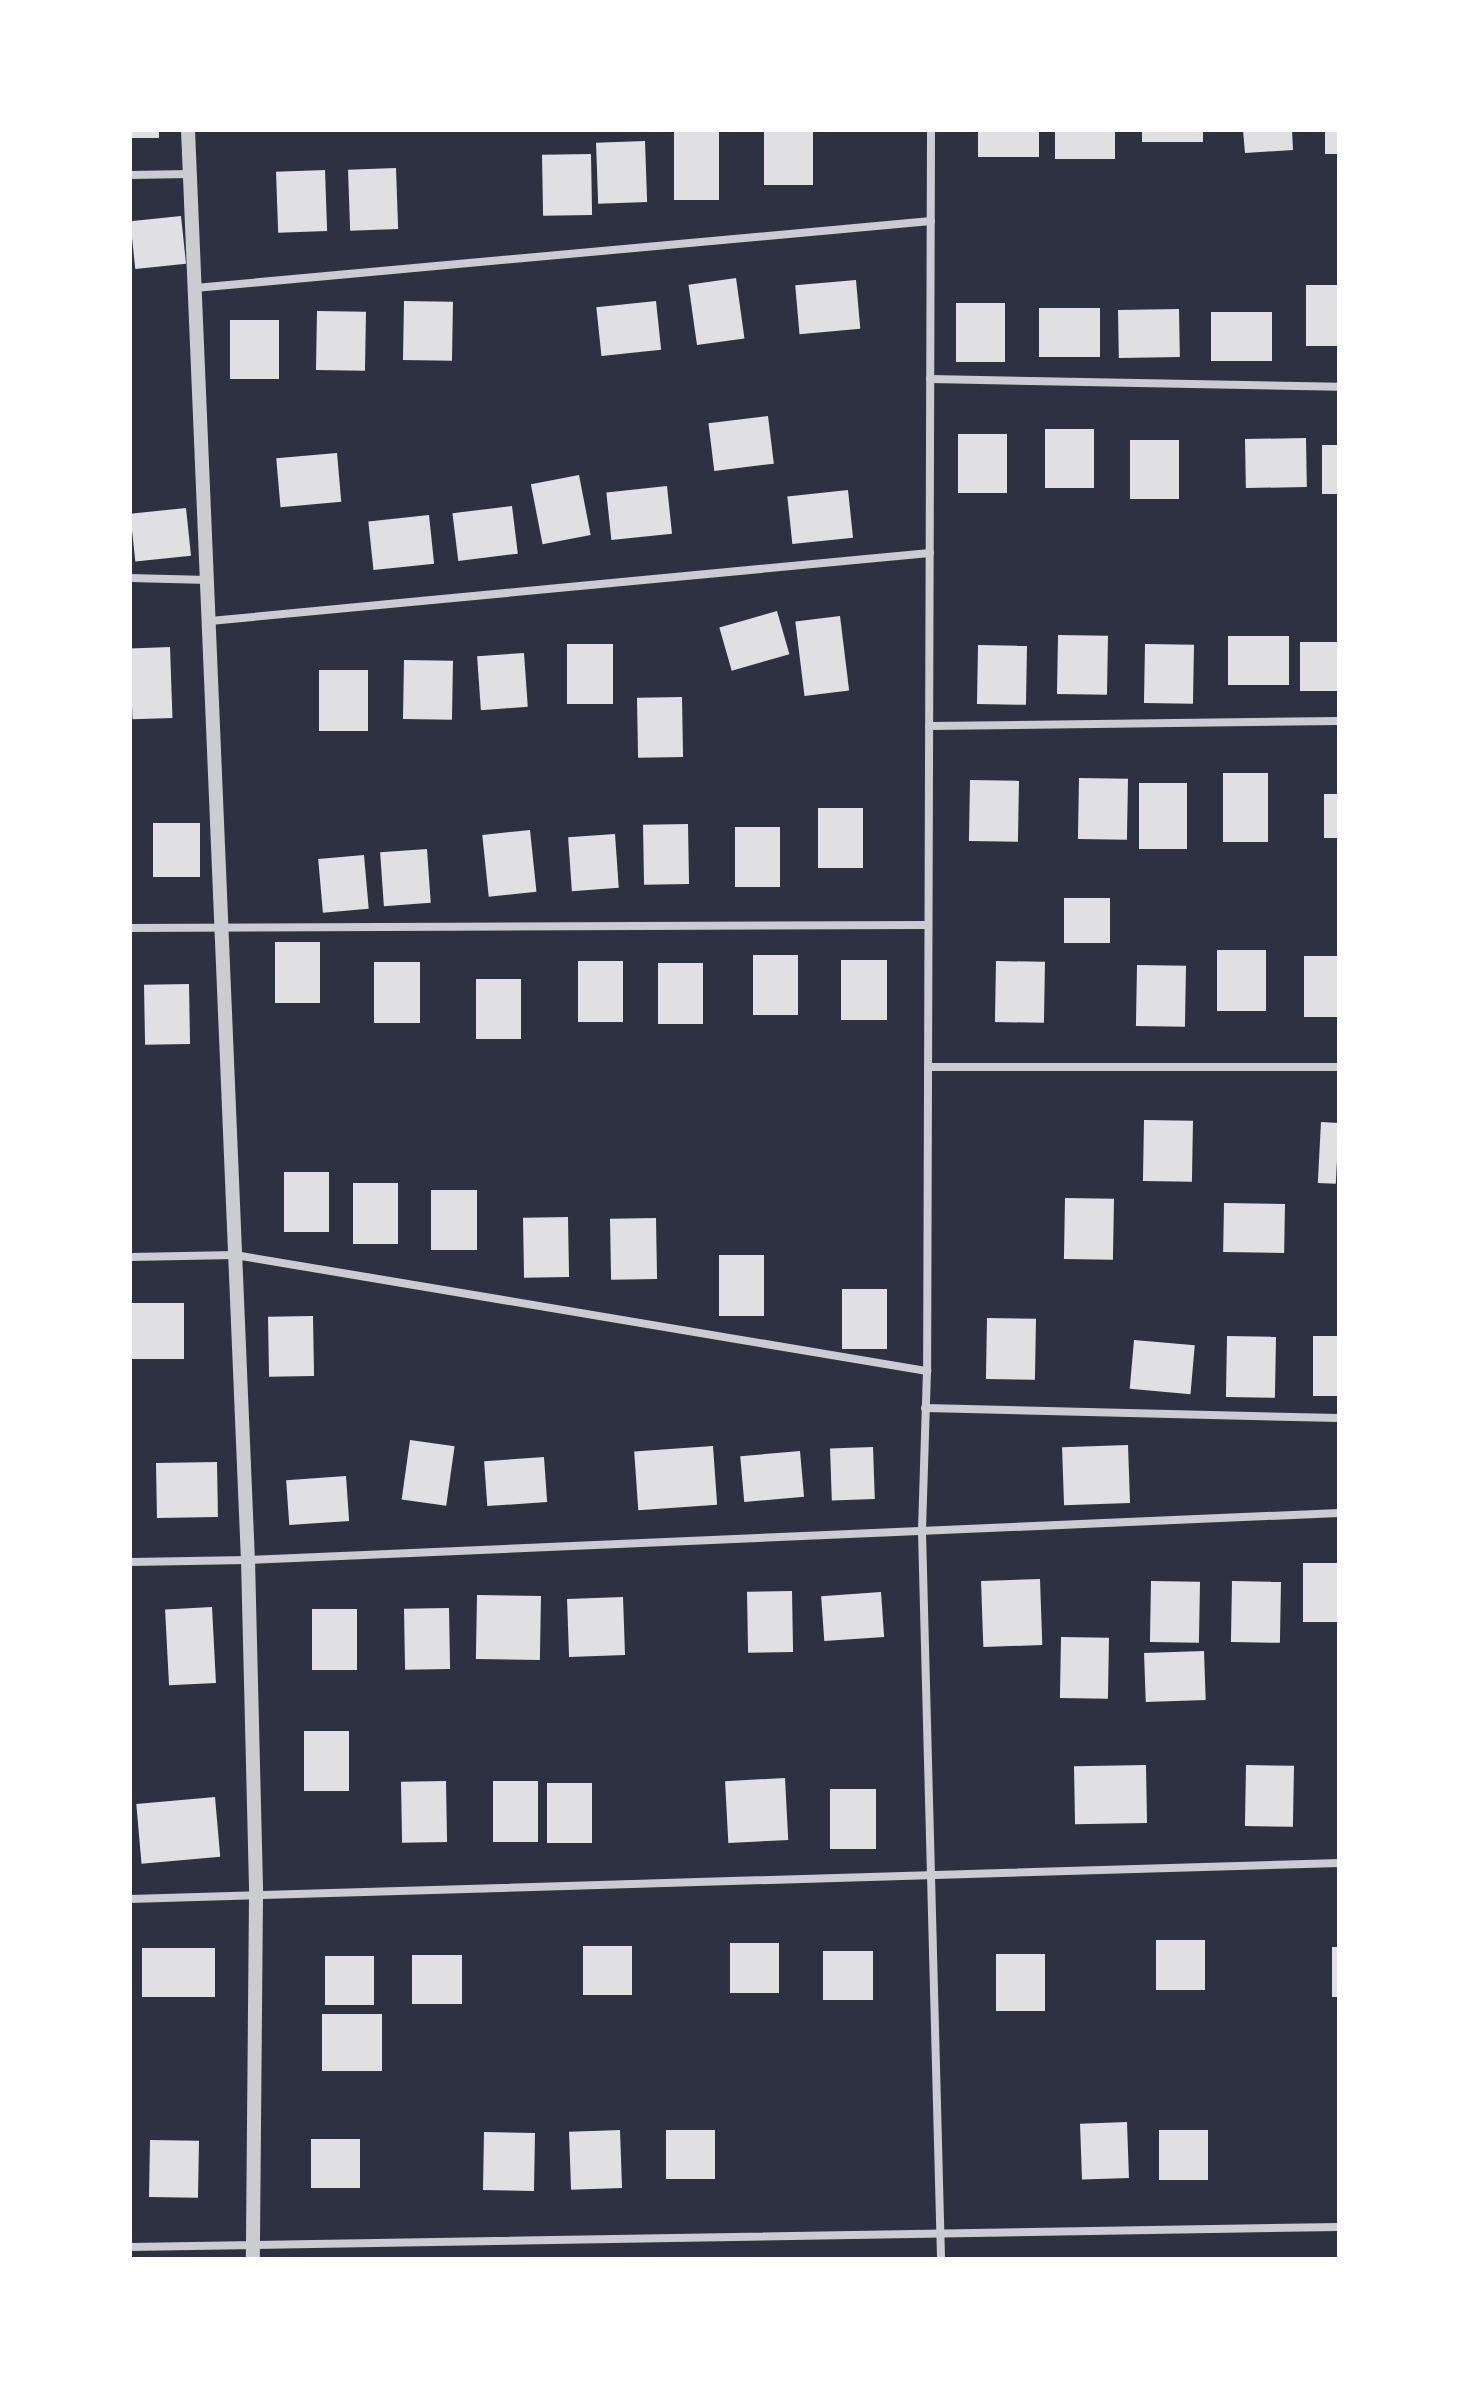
<!DOCTYPE html>
<style>
body{margin:0}
#map{position:relative;width:1469px;height:2389px;overflow:hidden;background:#2d3142;font-family:"Work Sans",sans-serif}
div>[style]{position:absolute}
[style*='--x']{left:calc(var(--x)*1px);top:calc(var(--y)*1px);width:calc(var(--w)*1px);rotate:calc(var(--a)*1deg)}
.building>*{inset:0;background:#e0e0e3;transform-origin:0 0}
.minor>*{height:8px;margin:-4px;padding:0 4px;transform-origin:4px;border-radius:4px;background:#caccd0}
.tertiary>*{height:14px;margin:-7px;padding:0 7px;transform-origin:7px;border-radius:7px;background:#caccd0}
span{translate:-50% -50%;white-space:nowrap;text-align:center;line-height:1.15;-webkit-text-stroke:8px #fff;paint-order:stroke}
.frame{position:absolute;inset:0;border:132px solid #fff;pointer-events:none}
</style>
<div id="map">
<div class="building">
<i style="left:130px;top:130px;width:29px;height:8px"></i>
<i style="left:674px;top:130px;width:45px;height:70px"></i>
<i style="left:764px;top:130px;width:49px;height:55px"></i>
<i style="left:978px;top:130px;width:61px;height:27px"></i>
<i style="left:1055px;top:130px;width:60px;height:29px"></i>
<i style="left:1142px;top:130px;width:61px;height:12px"></i>
<i style="clip-path:polygon(1243px 130px,1292px 130px,1293px 150px,1245px 153px)"></i>
<i style="left:1325px;top:130px;width:14px;height:24px"></i>
<i style="left:645px;top:141px;width:61px;height:49px;rotate:88deg"></i>
<i style="left:591px;top:154px;width:61px;height:49px;rotate:89deg"></i>
<i style="left:396px;top:168px;width:61px;height:48px;rotate:88deg"></i>
<i style="left:325px;top:170px;width:61px;height:49px;rotate:88deg"></i>
<i style="left:181px;top:216px;width:48px;height:51px;rotate:84deg"></i>
<i style="left:736px;top:278px;width:61px;height:48px;rotate:82deg"></i>
<i style="left:856px;top:280px;width:49px;height:61px;rotate:85deg"></i>
<i style="left:1339px;top:285px;width:61px;height:33px;rotate:90deg"></i>
<i style="left:404px;top:301px;width:49px;height:59px;rotate:1deg"></i>
<i style="left:656px;top:301px;width:49px;height:60px;rotate:84deg"></i>
<i style="left:956px;top:303px;width:49px;height:59px"></i>
<i style="left:1039px;top:308px;width:61px;height:49px"></i>
<i style="left:1179px;top:309px;width:48px;height:61px;rotate:89deg"></i>
<i style="left:317px;top:311px;width:49px;height:59px;rotate:1deg"></i>
<i style="left:1211px;top:312px;width:61px;height:49px"></i>
<i style="left:230px;top:320px;width:49px;height:59px"></i>
<i style="left:768px;top:416px;width:48px;height:60px;rotate:83deg"></i>
<i style="left:1045px;top:429px;width:49px;height:59px"></i>
<i style="left:958px;top:434px;width:49px;height:59px"></i>
<i style="left:1306px;top:438px;width:49px;height:61px;rotate:89deg"></i>
<i style="left:1130px;top:440px;width:49px;height:59px"></i>
<i style="left:1322px;top:445px;width:17px;height:49px"></i>
<i style="left:337px;top:453px;width:49px;height:61px;rotate:85deg"></i>
<i style="left:579px;top:475px;width:61px;height:49px;rotate:79deg"></i>
<i style="left:667px;top:486px;width:48px;height:61px;rotate:84deg"></i>
<i style="left:848px;top:490px;width:48px;height:61px;rotate:84deg"></i>
<i style="left:512px;top:506px;width:48px;height:60px;rotate:83deg"></i>
<i style="left:186px;top:508px;width:48px;height:56px;rotate:84deg"></i>
<i style="left:429px;top:515px;width:49px;height:61px;rotate:84deg"></i>
<i style="left:777px;top:611px;width:45px;height:60px;rotate:74deg"></i>
<i style="left:840px;top:616px;width:75px;height:45px;rotate:83deg"></i>
<i style="left:1058px;top:635px;width:50px;height:59px;rotate:1deg"></i>
<i style="left:1289px;top:636px;width:49px;height:61px;rotate:90deg"></i>
<i style="left:1300px;top:642px;width:39px;height:49px"></i>
<i style="left:567px;top:644px;width:46px;height:60px"></i>
<i style="left:1145px;top:644px;width:49px;height:59px;rotate:1deg"></i>
<i style="left:978px;top:645px;width:49px;height:59px;rotate:1deg"></i>
<i style="left:170px;top:647px;width:71px;height:40px;rotate:88deg"></i>
<i style="left:524px;top:653px;width:54px;height:47px;rotate:86deg"></i>
<i style="left:404px;top:660px;width:49px;height:59px;rotate:1deg"></i>
<i style="left:368px;top:670px;width:61px;height:49px;rotate:90deg"></i>
<i style="left:682px;top:697px;width:60px;height:45px;rotate:89deg"></i>
<i style="left:1223px;top:773px;width:45px;height:69px"></i>
<i style="left:1079px;top:778px;width:49px;height:61px;rotate:1deg"></i>
<i style="left:970px;top:780px;width:49px;height:61px;rotate:1deg"></i>
<i style="left:1139px;top:783px;width:48px;height:66px"></i>
<i style="left:1324px;top:794px;width:15px;height:44px"></i>
<i style="left:818px;top:808px;width:45px;height:60px"></i>
<i style="left:200px;top:823px;width:54px;height:47px;rotate:90deg"></i>
<i style="left:688px;top:824px;width:60px;height:45px;rotate:89deg"></i>
<i style="left:735px;top:827px;width:45px;height:60px"></i>
<i style="left:530px;top:830px;width:62px;height:48px;rotate:84deg"></i>
<i style="left:615px;top:834px;width:54px;height:47px;rotate:86deg"></i>
<i style="left:427px;top:849px;width:54px;height:47px;rotate:86deg"></i>
<i style="left:364px;top:855px;width:54px;height:46px;rotate:85deg"></i>
<i style="left:1064px;top:898px;width:46px;height:45px"></i>
<i style="left:275px;top:942px;width:45px;height:61px"></i>
<i style="left:1217px;top:950px;width:49px;height:61px"></i>
<i style="left:753px;top:955px;width:45px;height:60px"></i>
<i style="left:1304px;top:956px;width:35px;height:61px"></i>
<i style="left:887px;top:960px;width:60px;height:46px;rotate:90deg"></i>
<i style="left:578px;top:961px;width:45px;height:61px"></i>
<i style="left:996px;top:961px;width:49px;height:61px;rotate:1deg"></i>
<i style="left:420px;top:962px;width:61px;height:46px;rotate:90deg"></i>
<i style="left:658px;top:963px;width:45px;height:61px"></i>
<i style="left:1137px;top:965px;width:49px;height:61px;rotate:1deg"></i>
<i style="left:476px;top:979px;width:45px;height:60px"></i>
<i style="left:189px;top:984px;width:60px;height:45px;rotate:89deg"></i>
<i style="left:1144px;top:1120px;width:49px;height:61px;rotate:1deg"></i>
<i style="left:1321px;top:1122px;width:18px;height:61px;rotate:3deg"></i>
<i style="left:284px;top:1172px;width:45px;height:60px"></i>
<i style="left:353px;top:1183px;width:45px;height:61px"></i>
<i style="left:477px;top:1190px;width:60px;height:46px;rotate:90deg"></i>
<i style="left:1065px;top:1198px;width:49px;height:61px;rotate:1deg"></i>
<i style="left:1224px;top:1203px;width:61px;height:49px;rotate:1deg"></i>
<i style="left:568px;top:1217px;width:60px;height:45px;rotate:89deg"></i>
<i style="left:656px;top:1218px;width:61px;height:46px;rotate:89deg"></i>
<i style="left:719px;top:1255px;width:45px;height:61px"></i>
<i style="left:842px;top:1289px;width:45px;height:60px"></i>
<i style="left:130px;top:1303px;width:54px;height:56px"></i>
<i style="left:313px;top:1316px;width:60px;height:45px;rotate:89deg"></i>
<i style="left:987px;top:1318px;width:49px;height:61px;rotate:1deg"></i>
<i style="left:1227px;top:1336px;width:49px;height:61px;rotate:1deg"></i>
<i style="left:1313px;top:1336px;width:26px;height:60px"></i>
<i style="left:1134px;top:1340px;width:61px;height:49px;rotate:5deg"></i>
<i style="left:410px;top:1440px;width:45px;height:60px;rotate:8deg"></i>
<i style="left:1128px;top:1445px;width:58px;height:66px;rotate:88deg"></i>
<i style="left:713px;top:1446px;width:59px;height:79px;rotate:86deg"></i>
<i style="left:873px;top:1447px;width:52px;height:43px;rotate:88deg"></i>
<i style="left:800px;top:1451px;width:46px;height:60px;rotate:85deg"></i>
<i style="left:544px;top:1457px;width:45px;height:60px;rotate:86deg"></i>
<i style="left:217px;top:1462px;width:55px;height:61px;rotate:89deg"></i>
<i style="left:346px;top:1476px;width:45px;height:60px;rotate:86deg"></i>
<i style="left:1339px;top:1563px;width:59px;height:36px;rotate:90deg"></i>
<i style="left:1040px;top:1579px;width:66px;height:59px;rotate:88deg"></i>
<i style="left:1151px;top:1581px;width:49px;height:61px;rotate:1deg"></i>
<i style="left:1232px;top:1581px;width:49px;height:61px;rotate:1deg"></i>
<i style="left:792px;top:1591px;width:61px;height:45px;rotate:89deg"></i>
<i style="left:881px;top:1592px;width:45px;height:60px;rotate:86deg"></i>
<i style="left:477px;top:1595px;width:64px;height:64px;rotate:1deg"></i>
<i style="left:623px;top:1597px;width:58px;height:56px;rotate:88deg"></i>
<i style="left:212px;top:1607px;width:76px;height:47px;rotate:87deg"></i>
<i style="left:449px;top:1608px;width:61px;height:45px;rotate:89deg"></i>
<i style="left:312px;top:1609px;width:45px;height:61px"></i>
<i style="left:1061px;top:1637px;width:48px;height:61px;rotate:1deg"></i>
<i style="left:1204px;top:1651px;width:49px;height:60px;rotate:88deg"></i>
<i style="left:304px;top:1731px;width:45px;height:60px"></i>
<i style="left:1146px;top:1765px;width:58px;height:72px;rotate:89deg"></i>
<i style="left:1246px;top:1765px;width:48px;height:61px;rotate:1deg"></i>
<i style="left:785px;top:1778px;width:62px;height:60px;rotate:87deg"></i>
<i style="left:446px;top:1781px;width:61px;height:45px;rotate:89deg"></i>
<i style="left:493px;top:1781px;width:45px;height:61px"></i>
<i style="left:547px;top:1783px;width:45px;height:60px"></i>
<i style="left:830px;top:1789px;width:46px;height:60px"></i>
<i style="left:215px;top:1797px;width:60px;height:79px;rotate:85deg"></i>
<i style="left:1156px;top:1940px;width:49px;height:50px"></i>
<i style="left:730px;top:1943px;width:49px;height:50px"></i>
<i style="left:583px;top:1946px;width:49px;height:49px"></i>
<i style="left:1332px;top:1947px;width:7px;height:50px"></i>
<i style="left:215px;top:1948px;width:49px;height:73px;rotate:90deg"></i>
<i style="left:823px;top:1951px;width:50px;height:49px"></i>
<i style="left:996px;top:1954px;width:49px;height:57px"></i>
<i style="left:412px;top:1955px;width:50px;height:49px"></i>
<i style="left:325px;top:1956px;width:49px;height:49px"></i>
<i style="left:322px;top:2014px;width:60px;height:57px"></i>
<i style="left:1127px;top:2122px;width:56px;height:47px;rotate:88deg"></i>
<i style="left:620px;top:2130px;width:58px;height:51px;rotate:88deg"></i>
<i style="left:666px;top:2130px;width:49px;height:49px"></i>
<i style="left:1159px;top:2130px;width:49px;height:50px"></i>
<i style="left:484px;top:2132px;width:51px;height:58px;rotate:1deg"></i>
<i style="left:311px;top:2139px;width:49px;height:49px"></i>
<i style="left:150px;top:2140px;width:49px;height:57px;rotate:1deg"></i>
</div>
<div class="minor">
<i style="--x:931;--y:130;--w:1241;--a:90.18"></i>
<i style="--x:927;--y:1371;--w:161;--a:91.8"></i>
<i style="--x:922;--y:1532;--w:727;--a:88.5"></i>
<i style="--x:130;--y:175;--w:60;--a:-1"></i>
<i style="--x:195;--y:288;--w:739;--a:-5.2"></i>
<i style="--x:930;--y:379;--w:409;--a:1.1"></i>
<i style="--x:130;--y:578;--w:78;--a:1.5"></i>
<i style="--x:210;--y:621;--w:723;--a:-5.4"></i>
<i style="--x:929;--y:726;--w:410;--a:-0.7"></i>
<i style="--x:130;--y:928;--w:798;--a:-0.22"></i>
<i style="--x:928;--y:1067;--w:411;--a:0"></i>
<i style="--x:130;--y:1257;--w:105;--a:-1.1"></i>
<i style="--x:235;--y:1255;--w:702;--a:9.52"></i>
<i style="--x:925;--y:1408;--w:414;--a:1.4"></i>
<i style="--x:130;--y:1562;--w:118;--a:-1"></i>
<i style="--x:248;--y:1560;--w:1092;--a:-2.47"></i>
<i style="--x:130;--y:1899;--w:1210;--a:-1.71"></i>
<i style="--x:130;--y:2247;--w:1209;--a:-0.95"></i>
</div>
<div class="tertiary">
<i style="--x:188;--y:130;--w:1431;--a:87.6"></i>
<i style="--x:248;--y:1560;--w:336;--a:88.6"></i>
<i style="--x:256;--y:1896;--w:363;--a:90.5"></i>
</div>
<div class="frame"></div>
</div>
